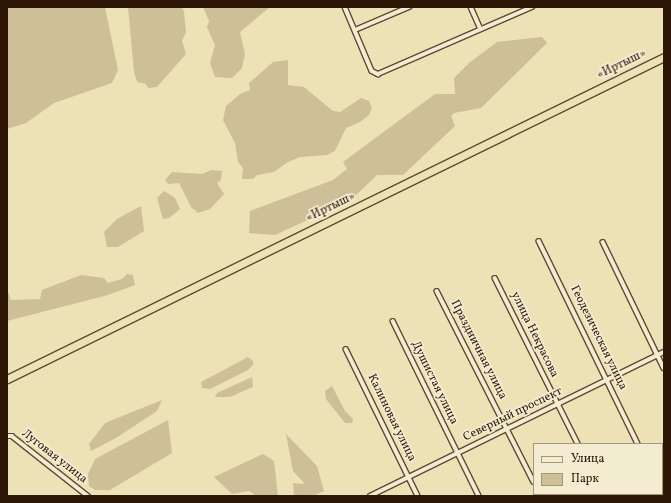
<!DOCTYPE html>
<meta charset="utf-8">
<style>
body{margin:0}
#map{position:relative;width:671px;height:503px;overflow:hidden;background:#ede1b6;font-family:Vollkorn,serif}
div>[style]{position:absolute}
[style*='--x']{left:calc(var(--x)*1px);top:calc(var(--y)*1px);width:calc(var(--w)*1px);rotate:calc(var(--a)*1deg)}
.green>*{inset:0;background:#cdbf98}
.roads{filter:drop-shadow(1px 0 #5e4a33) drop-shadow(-1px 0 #5e4a33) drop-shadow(0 1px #5e4a33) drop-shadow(0 -1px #5e4a33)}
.street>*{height:3.5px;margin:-1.75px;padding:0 1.75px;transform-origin:1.75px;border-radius:1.75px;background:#f3ecd0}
.highway>*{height:7px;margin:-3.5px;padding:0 3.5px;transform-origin:3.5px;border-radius:3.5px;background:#ede1b6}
span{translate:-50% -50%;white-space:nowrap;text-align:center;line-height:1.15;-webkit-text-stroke:3.5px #f3ecd0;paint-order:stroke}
.street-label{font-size:12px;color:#2e1707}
.frame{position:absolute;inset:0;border:8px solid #2e1707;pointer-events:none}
.legend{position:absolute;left:533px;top:443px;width:130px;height:52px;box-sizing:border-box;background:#f3ecd0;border:1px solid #a49780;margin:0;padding:5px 7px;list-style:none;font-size:12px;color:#2e1707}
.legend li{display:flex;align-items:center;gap:8px;height:20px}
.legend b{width:20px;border:1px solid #a49780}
</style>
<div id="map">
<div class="green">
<i style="clip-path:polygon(7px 7px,105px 7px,118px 70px,112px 83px,54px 103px,26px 123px,7px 129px)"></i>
<i style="clip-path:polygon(128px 7px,182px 7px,184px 12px,186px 32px,182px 41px,186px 54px,157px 87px,148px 88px,146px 84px,137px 82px,134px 72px)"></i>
<i style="clip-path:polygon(203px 7px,270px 7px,240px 32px,245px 54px,242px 68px,232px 78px,215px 77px,210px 63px,215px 45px,207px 27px,209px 21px)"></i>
<i style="clip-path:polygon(542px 37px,547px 43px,481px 108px,454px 113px,451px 116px,455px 126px,403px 175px,377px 175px,351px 200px,275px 235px,249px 233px,250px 211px,333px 180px,347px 169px,343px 162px,435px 94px,455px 94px,454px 78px,469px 63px,497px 42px)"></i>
<i style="clip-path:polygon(288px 60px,288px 85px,304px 87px,333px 111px,340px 112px,361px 98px,369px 101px,372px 108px,369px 115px,360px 122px,346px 128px,335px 151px,327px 155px,300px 157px,288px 162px,274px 172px,257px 175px,253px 179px,242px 179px,243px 168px,238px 162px,235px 143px,223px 120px,226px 106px,240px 94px,250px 90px,249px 83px,273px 62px)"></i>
<i style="clip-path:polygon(211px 170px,222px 171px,221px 180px,217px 183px,224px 194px,210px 209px,198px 213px,191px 207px,179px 183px,168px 184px,165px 180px,172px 172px,202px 174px)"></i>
<i style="clip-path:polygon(164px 191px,175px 198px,180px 209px,169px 218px,163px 219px,157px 198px)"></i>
<i style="clip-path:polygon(141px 206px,144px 231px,118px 247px,107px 247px,104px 232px,117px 219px)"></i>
<i style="clip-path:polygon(127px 274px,133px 275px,135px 285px,108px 295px,7px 321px,7px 289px,11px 300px,40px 299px,42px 290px,81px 275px,104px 278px,108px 283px,122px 279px)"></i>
<i style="clip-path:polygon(248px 357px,253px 361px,253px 365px,248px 370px,210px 389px,202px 388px,201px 382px)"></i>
<i style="clip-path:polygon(252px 377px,253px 387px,230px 397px,215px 397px,217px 393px)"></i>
<i style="clip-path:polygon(332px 386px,345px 411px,353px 419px,352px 423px,345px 423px,326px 399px,325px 391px)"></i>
<i style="clip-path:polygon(162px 400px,157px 411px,116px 438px,91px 451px,89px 444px,105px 423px)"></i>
<i style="clip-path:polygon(168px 420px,172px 453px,110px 490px,95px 490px,89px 486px,88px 474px,95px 459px)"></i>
<i style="clip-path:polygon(286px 434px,317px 466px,324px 491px,313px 496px,294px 496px,293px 483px,305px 484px,293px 471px)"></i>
<i style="clip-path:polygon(263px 454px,274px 461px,278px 496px,252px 496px,254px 494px,249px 491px,232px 494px,214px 477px)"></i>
</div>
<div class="roads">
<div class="street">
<i style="--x:345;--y:7;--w:69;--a:67.1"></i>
<i style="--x:372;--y:71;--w:7;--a:27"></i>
<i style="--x:378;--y:74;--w:168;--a:-23.5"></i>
<i style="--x:471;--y:7;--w:24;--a:66"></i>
<i style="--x:355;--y:30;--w:59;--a:-23.1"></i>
<i style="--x:539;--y:241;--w:226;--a:64"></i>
<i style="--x:603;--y:242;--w:140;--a:64.2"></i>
<i style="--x:495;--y:278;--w:186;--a:63.4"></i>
<i style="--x:437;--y:291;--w:214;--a:63.1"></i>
<i style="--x:393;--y:321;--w:195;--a:63.8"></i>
<i style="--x:346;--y:349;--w:164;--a:63.9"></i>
<i style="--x:7;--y:436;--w:5;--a:0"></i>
<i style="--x:12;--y:436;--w:97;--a:38.3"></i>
<i style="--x:662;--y:493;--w:3;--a:72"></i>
<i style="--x:540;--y:494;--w:2;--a:63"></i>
<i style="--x:603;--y:494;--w:2;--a:63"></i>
<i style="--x:370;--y:496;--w:327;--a:-26.1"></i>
</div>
<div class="highway">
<i style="--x:7;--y:379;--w:732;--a:-26.11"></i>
</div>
</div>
<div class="street-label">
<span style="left:622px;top:65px;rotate:-26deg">«Иртыш»</span>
<span style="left:331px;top:208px;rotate:-26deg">«Иртыш»</span>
<span style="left:534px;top:335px;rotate:64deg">улица Некрасова</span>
<span style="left:598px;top:338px;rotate:64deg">Геодезическая улица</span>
<span style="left:478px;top:350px;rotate:63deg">Праздничная улица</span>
<span style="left:434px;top:383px;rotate:64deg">Душистая улица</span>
<span style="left:513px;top:415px;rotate:-26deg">Северный проспект</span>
<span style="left:391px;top:418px;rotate:64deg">Калиновая улица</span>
<span style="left:54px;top:457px;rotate:38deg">Луговая улица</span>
</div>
<div class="frame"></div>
<ul class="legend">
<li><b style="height:5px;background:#f3ecd0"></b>Улица</li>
<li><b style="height:11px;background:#cdbf98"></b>Парк</li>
</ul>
</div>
